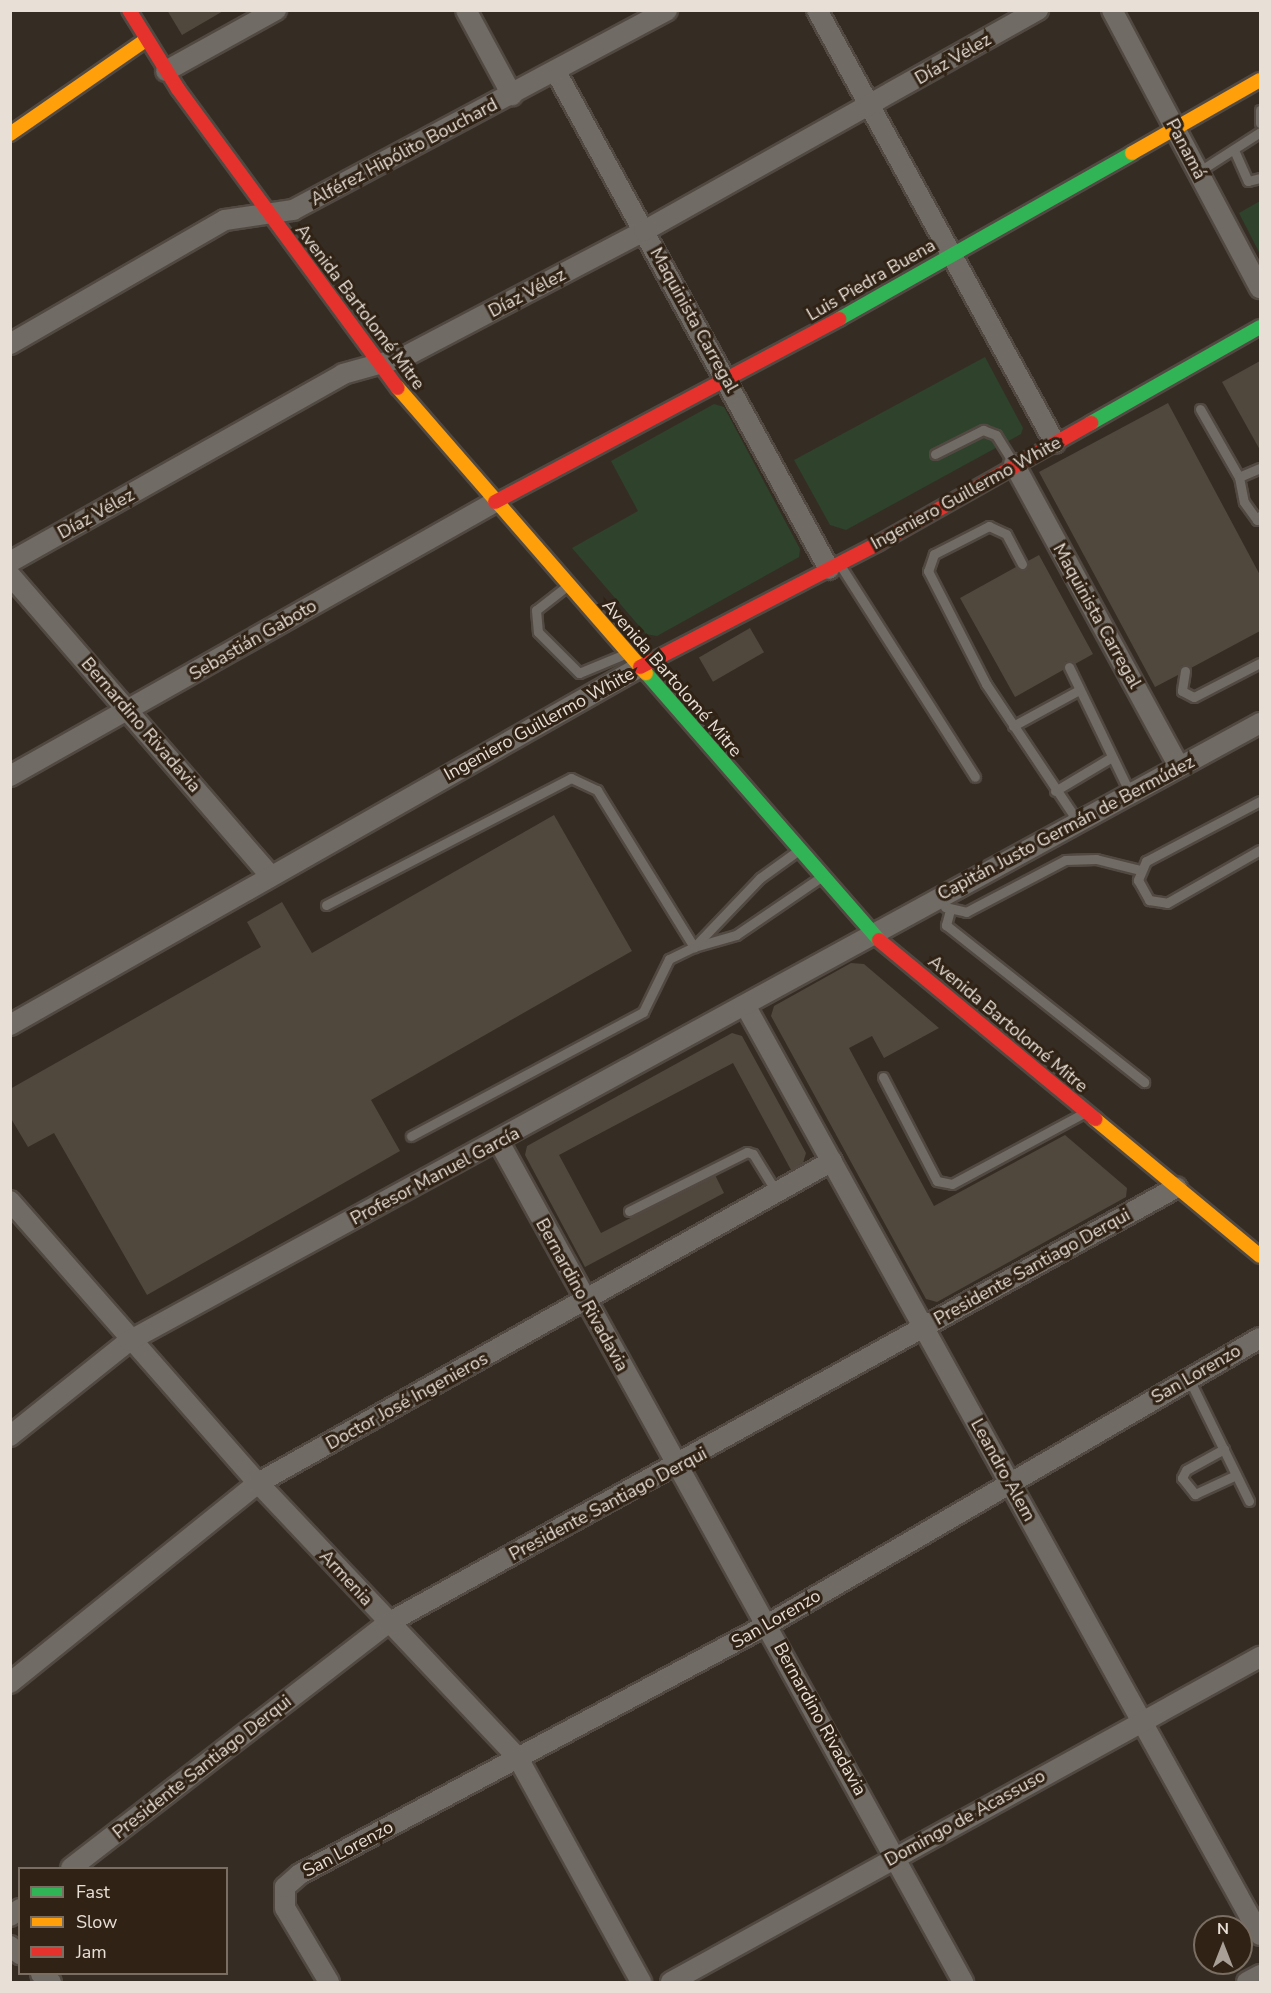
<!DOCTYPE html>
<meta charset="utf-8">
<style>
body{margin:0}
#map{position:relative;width:1271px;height:1993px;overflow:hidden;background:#352d24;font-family:"Nunito Sans",sans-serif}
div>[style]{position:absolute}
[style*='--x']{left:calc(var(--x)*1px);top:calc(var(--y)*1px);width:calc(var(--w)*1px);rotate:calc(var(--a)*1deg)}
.green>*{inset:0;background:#2f422b}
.building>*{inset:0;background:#50473d;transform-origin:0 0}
.roads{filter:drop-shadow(2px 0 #514942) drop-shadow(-2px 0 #514942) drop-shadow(0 2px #514942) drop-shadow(0 -2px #514942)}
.lane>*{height:9px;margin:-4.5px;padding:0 4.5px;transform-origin:4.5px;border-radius:4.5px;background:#716b65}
.street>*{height:20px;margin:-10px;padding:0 10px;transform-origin:10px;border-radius:10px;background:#716b65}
.fast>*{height:14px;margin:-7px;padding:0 7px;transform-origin:7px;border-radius:7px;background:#30b455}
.slow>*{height:14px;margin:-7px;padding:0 7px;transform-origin:7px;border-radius:7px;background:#ff9f0a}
.jam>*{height:14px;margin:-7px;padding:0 7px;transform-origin:7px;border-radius:7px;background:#e5322d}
span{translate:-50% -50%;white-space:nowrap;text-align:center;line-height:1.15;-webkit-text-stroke:6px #302315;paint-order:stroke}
.street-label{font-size:18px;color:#e8dfd6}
.frame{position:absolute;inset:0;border:12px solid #e8dfd6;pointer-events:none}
.legend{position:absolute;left:18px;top:1867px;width:210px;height:108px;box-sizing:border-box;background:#302315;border:2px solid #7a6e62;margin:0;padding:8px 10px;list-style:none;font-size:18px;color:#e8dfd6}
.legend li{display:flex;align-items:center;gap:12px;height:30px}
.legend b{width:30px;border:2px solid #7a6e62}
.north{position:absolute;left:1193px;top:1915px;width:60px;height:60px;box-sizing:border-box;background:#302315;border:2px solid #7a6e62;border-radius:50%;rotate:0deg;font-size:16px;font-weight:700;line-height:24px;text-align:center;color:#e8dfd6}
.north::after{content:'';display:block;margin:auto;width:21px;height:27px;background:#a9a198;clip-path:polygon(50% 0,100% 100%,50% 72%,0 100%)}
</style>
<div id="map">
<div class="green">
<i style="clip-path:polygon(1260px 201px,1260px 254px,1239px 213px)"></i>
<i style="clip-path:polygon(985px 357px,1023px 428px,1021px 434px,846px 530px,830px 525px,794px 460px)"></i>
<i style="clip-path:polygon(714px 404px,724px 407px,800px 549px,799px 557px,657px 636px,646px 634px,572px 548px,638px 511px,611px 461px)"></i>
</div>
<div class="building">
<i style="clip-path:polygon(167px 10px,225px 10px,182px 35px)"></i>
<i style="clip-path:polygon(1260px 361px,1260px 450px,1222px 382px)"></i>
<i style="clip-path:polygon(1168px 403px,1260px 575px,1260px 631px,1191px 668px,1182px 665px,1178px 675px,1155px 687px,1039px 472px)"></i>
<i style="clip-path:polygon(1039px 555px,1093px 654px,1075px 664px,1066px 661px,1063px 670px,1015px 697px,960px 598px,1016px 567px,1026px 570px,1028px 561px)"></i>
<i style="left:750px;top:628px;width:28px;height:59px;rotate:60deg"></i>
<i style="clip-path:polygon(554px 815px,632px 951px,371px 1100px,400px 1151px,147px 1295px,54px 1133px,28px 1147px,10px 1117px,10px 1089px,261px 947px,247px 922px,282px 902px,312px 953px)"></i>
<i style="clip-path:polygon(851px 963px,864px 964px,939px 1028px,884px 1058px,872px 1036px,849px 1048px,934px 1206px,1065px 1135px,1127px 1188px,1126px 1197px,937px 1302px,926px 1299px,771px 1016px,774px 1006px)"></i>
<i style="clip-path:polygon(732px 1033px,742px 1036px,806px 1153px,803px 1163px,791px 1170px,733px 1063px,559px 1155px,601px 1233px,715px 1175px,724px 1193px,585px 1267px,525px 1155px,527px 1146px)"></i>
</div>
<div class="roads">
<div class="lane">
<i style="--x:1260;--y:110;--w:13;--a:90"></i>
<i style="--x:1234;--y:150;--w:34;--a:66"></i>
<i style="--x:1248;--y:181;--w:12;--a:-14"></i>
<i style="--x:1198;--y:172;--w:74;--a:-32.8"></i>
<i style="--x:1200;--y:409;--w:78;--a:60.2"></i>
<i style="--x:935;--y:454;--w:54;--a:-26.6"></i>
<i style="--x:983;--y:430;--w:14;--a:21"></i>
<i style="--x:996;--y:435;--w:34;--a:58"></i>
<i style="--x:1260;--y:468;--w:23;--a:157"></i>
<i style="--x:1239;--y:477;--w:25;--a:79"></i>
<i style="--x:1244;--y:502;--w:22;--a:54"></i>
<i style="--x:1257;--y:520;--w:5;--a:-53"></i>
<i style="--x:1022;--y:564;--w:34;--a:-118"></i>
<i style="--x:1006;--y:534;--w:19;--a:-155"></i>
<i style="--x:989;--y:526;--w:62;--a:153"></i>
<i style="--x:934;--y:554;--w:18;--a:109"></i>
<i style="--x:928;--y:571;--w:127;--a:62.8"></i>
<i style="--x:986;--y:684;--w:166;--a:56.3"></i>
<i style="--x:840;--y:565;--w:251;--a:57.5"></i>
<i style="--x:567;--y:586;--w:39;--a:142"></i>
<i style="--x:536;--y:610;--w:22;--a:85"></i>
<i style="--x:538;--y:632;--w:58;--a:45"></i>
<i style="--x:579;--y:673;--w:50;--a:-22.4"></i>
<i style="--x:1069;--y:667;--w:140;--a:64.2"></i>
<i style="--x:1185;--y:671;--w:20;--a:99"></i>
<i style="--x:1182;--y:691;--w:13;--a:27"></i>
<i style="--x:1194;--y:697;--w:74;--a:-27.3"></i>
<i style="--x:1013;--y:726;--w:75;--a:-28.6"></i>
<i style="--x:1055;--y:791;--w:66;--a:-30.8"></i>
<i style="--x:1260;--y:801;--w:129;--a:152.2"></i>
<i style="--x:1146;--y:861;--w:21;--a:113"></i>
<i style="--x:1138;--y:880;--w:23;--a:61"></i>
<i style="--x:1149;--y:900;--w:18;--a:9"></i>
<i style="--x:1167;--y:903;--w:107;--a:-29.7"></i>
<i style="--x:326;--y:905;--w:276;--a:-27.4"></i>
<i style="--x:571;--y:778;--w:29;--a:25"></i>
<i style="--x:597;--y:790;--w:185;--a:58.3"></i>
<i style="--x:694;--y:947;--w:44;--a:-15.9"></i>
<i style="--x:736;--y:935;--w:103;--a:-34.3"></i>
<i style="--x:945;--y:907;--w:22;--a:13"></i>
<i style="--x:966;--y:912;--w:112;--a:-27.7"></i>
<i style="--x:1065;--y:860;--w:31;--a:-2"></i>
<i style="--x:1096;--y:859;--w:45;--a:14"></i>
<i style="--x:950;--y:910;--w:16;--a:105"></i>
<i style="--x:946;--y:925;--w:253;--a:38.4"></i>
<i style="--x:883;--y:1077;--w:117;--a:62.6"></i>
<i style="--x:937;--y:1181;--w:15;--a:11"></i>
<i style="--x:952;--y:1184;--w:150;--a:-28.3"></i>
<i style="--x:411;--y:1136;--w:263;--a:-28.1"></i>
<i style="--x:643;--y:1012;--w:59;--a:-63.9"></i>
<i style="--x:669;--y:959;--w:28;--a:-26"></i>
<i style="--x:694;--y:947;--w:95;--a:-46.3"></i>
<i style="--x:760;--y:878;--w:44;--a:-35.8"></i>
<i style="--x:629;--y:1211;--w:132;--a:-26.6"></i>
<i style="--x:747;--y:1152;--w:6;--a:18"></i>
<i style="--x:753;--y:1154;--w:46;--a:58.4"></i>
<i style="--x:1189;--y:1379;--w:136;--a:63.8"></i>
<i style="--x:1224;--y:1449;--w:43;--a:151.1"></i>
<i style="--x:1186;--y:1470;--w:9;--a:117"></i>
<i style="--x:1182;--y:1478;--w:21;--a:51"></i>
<i style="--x:1195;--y:1494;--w:45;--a:-24.9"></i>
</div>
<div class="street">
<i style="--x:466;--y:10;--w:97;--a:61.6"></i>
<i style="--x:817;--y:10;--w:494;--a:61.2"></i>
<i style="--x:1112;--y:10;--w:315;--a:62"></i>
<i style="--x:166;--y:71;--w:126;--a:-29"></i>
<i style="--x:556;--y:72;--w:567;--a:61.22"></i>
<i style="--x:10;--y:344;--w:248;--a:-30"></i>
<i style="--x:225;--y:220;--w:69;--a:-8.4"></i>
<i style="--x:293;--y:210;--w:424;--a:-28.1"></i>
<i style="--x:1014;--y:464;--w:345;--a:61.4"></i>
<i style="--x:10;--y:562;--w:382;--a:-29.4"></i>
<i style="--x:343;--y:374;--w:63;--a:-15.6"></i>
<i style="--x:404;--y:357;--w:271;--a:-27.7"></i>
<i style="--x:644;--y:231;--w:452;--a:-29.3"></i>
<i style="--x:10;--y:575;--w:398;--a:49.1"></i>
<i style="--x:10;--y:776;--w:557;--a:-29.46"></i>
<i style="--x:745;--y:1005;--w:1063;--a:61.02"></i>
<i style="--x:10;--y:1025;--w:725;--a:-29.61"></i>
<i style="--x:499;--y:1142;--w:960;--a:61.08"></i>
<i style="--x:10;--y:1201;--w:376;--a:48.7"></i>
<i style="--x:258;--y:1483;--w:378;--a:46.6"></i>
<i style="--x:518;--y:1758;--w:256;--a:61.2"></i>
<i style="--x:10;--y:1436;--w:152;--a:-38.6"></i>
<i style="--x:129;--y:1341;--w:1289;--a:-28.65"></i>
<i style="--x:10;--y:1683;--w:319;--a:-38.9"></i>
<i style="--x:258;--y:1483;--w:658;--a:-29.29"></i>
<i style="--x:71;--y:1868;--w:401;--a:-37.7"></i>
<i style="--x:388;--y:1623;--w:901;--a:-28.92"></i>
<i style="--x:10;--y:1916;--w:12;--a:-35"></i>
<i style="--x:10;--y:1946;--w:13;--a:39"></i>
<i style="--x:41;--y:1974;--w:13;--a:39"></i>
<i style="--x:329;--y:1982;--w:86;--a:-120.7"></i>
<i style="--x:285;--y:1908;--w:21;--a:-90"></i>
<i style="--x:285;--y:1887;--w:20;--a:-41"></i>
<i style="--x:300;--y:1874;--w:529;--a:-28.07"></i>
<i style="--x:767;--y:1625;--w:570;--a:-30.21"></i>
<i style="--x:671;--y:1982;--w:673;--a:-28.89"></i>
<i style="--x:1247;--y:1982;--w:15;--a:-28"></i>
</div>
<div class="fast">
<i style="--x:839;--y:319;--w:337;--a:-29.5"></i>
<i style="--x:1091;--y:423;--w:194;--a:-29.6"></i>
<i style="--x:646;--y:673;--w:354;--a:48.9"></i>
</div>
<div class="slow">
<i style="--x:10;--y:134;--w:165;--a:-34.7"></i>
<i style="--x:1132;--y:153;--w:147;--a:-29.7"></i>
<i style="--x:398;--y:388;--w:378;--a:49"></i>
<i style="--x:1095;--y:1119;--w:214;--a:39.7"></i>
</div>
<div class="jam">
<i style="--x:129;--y:10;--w:93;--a:58.2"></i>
<i style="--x:178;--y:89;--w:371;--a:53.7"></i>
<i style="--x:495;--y:502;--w:390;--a:-28"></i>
<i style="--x:640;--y:667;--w:269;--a:-27.4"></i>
<i style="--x:879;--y:543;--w:244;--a:-29.5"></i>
<i style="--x:879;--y:940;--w:281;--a:39.6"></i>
</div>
</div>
<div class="street-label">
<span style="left:953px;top:59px;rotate:-30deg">Díaz Vélez</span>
<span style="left:1186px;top:149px;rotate:62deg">Panamá</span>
<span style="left:404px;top:152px;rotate:-28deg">Alférez Hipólito Bouchard</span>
<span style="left:871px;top:280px;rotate:-30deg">Luis Piedra Buena</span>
<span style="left:527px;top:293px;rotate:-28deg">Díaz Vélez</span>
<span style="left:360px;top:307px;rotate:53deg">Avenida Bartolomé Mitre</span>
<span style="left:694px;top:320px;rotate:61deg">Maquinista Carregal</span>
<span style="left:966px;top:493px;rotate:-29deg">Ingeniero Guillermo White</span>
<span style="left:96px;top:514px;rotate:-29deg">Díaz Vélez</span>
<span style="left:1097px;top:616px;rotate:61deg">Maquinista Carregal</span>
<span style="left:253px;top:640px;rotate:-30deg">Sebastián Gaboto</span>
<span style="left:672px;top:678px;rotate:49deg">Avenida Bartolomé Mitre</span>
<span style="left:539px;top:724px;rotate:-29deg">Ingeniero Guillermo White</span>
<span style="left:141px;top:725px;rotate:49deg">Bernardino Rivadavia</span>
<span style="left:1066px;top:828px;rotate:-28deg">Capitán Justo Germán de Bermúdez</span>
<span style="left:1008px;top:1024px;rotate:40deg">Avenida Bartolomé Mitre</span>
<span style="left:435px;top:1176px;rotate:-28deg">Profesor Manuel García</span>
<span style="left:1032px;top:1267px;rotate:-29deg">Presidente Santiago Derqui</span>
<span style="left:582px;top:1295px;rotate:61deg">Bernardino Rivadavia</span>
<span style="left:1196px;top:1374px;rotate:-30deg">San Lorenzo</span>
<span style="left:407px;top:1401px;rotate:-29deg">Doctor José Ingenieros</span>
<span style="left:1003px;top:1470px;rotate:61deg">Leandro Alem</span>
<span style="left:608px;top:1504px;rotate:-28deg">Presidente Santiago Derqui</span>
<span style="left:346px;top:1578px;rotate:47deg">Armenia</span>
<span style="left:776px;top:1619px;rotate:-30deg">San Lorenzo</span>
<span style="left:820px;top:1719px;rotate:61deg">Bernardino Rivadavia</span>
<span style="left:202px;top:1767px;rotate:-38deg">Presidente Santiago Derqui</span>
<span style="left:965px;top:1818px;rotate:-29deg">Domingo de Acassuso</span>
<span style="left:348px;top:1849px;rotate:-28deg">San Lorenzo</span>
</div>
<div class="frame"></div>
<ul class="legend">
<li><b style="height:8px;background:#30b455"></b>Fast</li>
<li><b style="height:8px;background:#ff9f0a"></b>Slow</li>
<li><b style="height:8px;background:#e5322d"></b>Jam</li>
</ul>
<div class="north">N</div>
</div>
